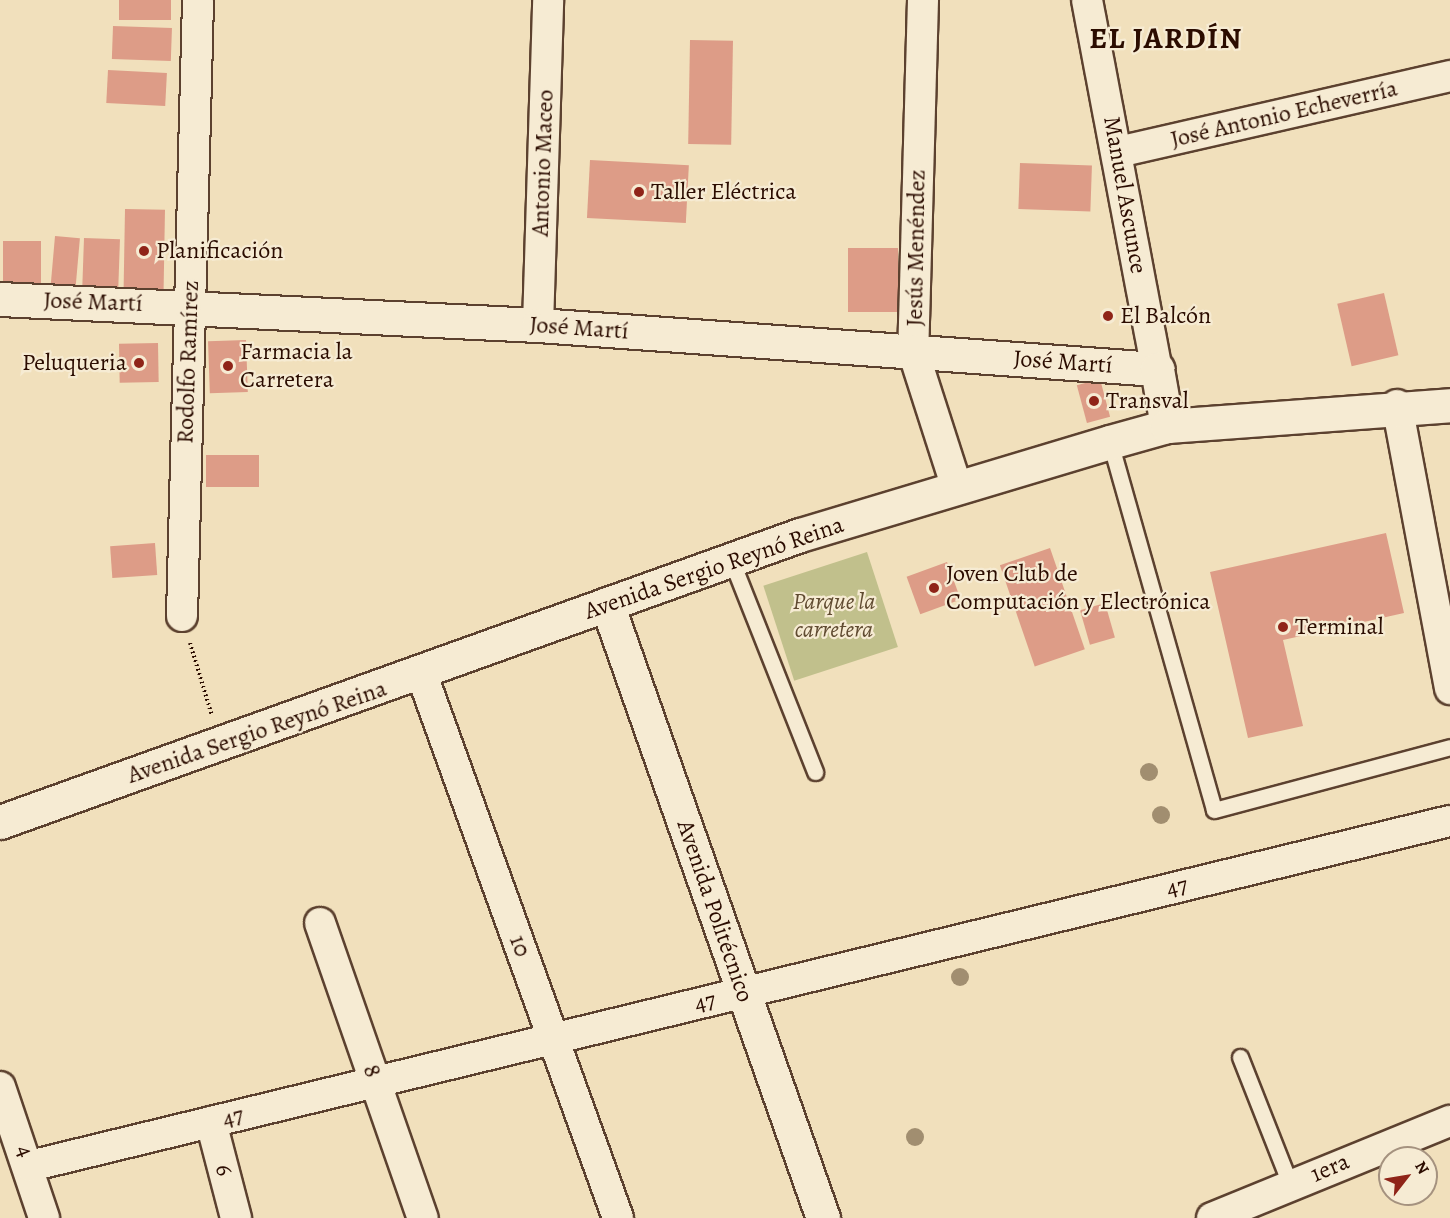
<!DOCTYPE html>
<meta charset="utf-8">
<style>
body{margin:0}
#map{position:relative;width:1450px;height:1218px;overflow:hidden;background:#f1e0bc;font-family:Alegreya,serif}
div>[style]{position:absolute}
[style*='--x']{left:calc(var(--x)*1px);top:calc(var(--y)*1px);width:calc(var(--w)*1px);rotate:calc(var(--a)*1deg)}
.green>*{inset:0;background:#c1c08c;transform-origin:0 0}
.building>*{inset:0;background:#dd9c87;transform-origin:0 0}
.path>*{height:4px;margin-top:-2px;transform-origin:0;background:repeating-linear-gradient(90deg,#2b0c00 0 1.5px,transparent 0 4.5px)}
.roads{filter:drop-shadow(2px 0 #5c412f) drop-shadow(-2px 0 #5c412f) drop-shadow(0 2px #5c412f) drop-shadow(0 -2px #5c412f)}
.lane>*{height:15px;margin:-7.5px;padding:0 7.5px;transform-origin:7.5px;border-radius:7.5px;background:#f6ebd3}
.street>*{height:30px;margin:-15px;padding:0 15px;transform-origin:15px;border-radius:15px;background:#f6ebd3}
.secondary>*{height:33px;margin:-16.5px;padding:0 16.5px;transform-origin:16.5px;border-radius:16.5px;background:#f6ebd3}
.trees>*{width:18px;height:18px;margin:-9px;border-radius:50%;background:#a18e70}
.dots>*{width:16px;height:16px;translate:-50% -50%;box-sizing:border-box;border:3px solid #f6ebd3;border-radius:50%}
span{translate:-50% -50%;white-space:nowrap;text-align:center;line-height:1.15;-webkit-text-stroke:4.5px #f6ebd3;paint-order:stroke}
.street-label{font-size:24px;color:#2b0c00}
.poi-label{font-size:24px;color:#2b0c00}
.left{translate:0 -50%;text-align:left}
.right{translate:-100% -50%;text-align:right}
.park-label{font-size:24px;color:#604b31;font-style:italic}
.district-label{font-size:30px;color:#2b0c00;font-weight:700;letter-spacing:1.5px}
.north{position:absolute;left:1378px;top:1146px;width:60px;height:60px;box-sizing:border-box;background:#f6ebd3;border:2px solid #a5927f;border-radius:50%;rotate:59deg;font-size:16px;font-weight:700;line-height:24px;text-align:center;color:#2b0c00}
.north::after{content:'';display:block;margin:auto;width:21px;height:27px;background:#8f2418;clip-path:polygon(50% 0,100% 100%,50% 72%,0 100%)}
</style>
<div id="map">
<div class="green">
<i style="left:867px;top:552px;width:100px;height:109px;rotate:72deg"></i>
</div>
<div class="building">
<i style="left:119px;top:0;width:52px;height:20px"></i>
<i style="left:113px;top:26px;width:59px;height:33px;rotate:2deg"></i>
<i style="left:690px;top:40px;width:43px;height:104px;rotate:1deg"></i>
<i style="left:108px;top:70px;width:59px;height:33px;rotate:3deg"></i>
<i style="left:590px;top:160px;width:99px;height:58px;rotate:3deg"></i>
<i style="left:1020px;top:163px;width:72px;height:46px;rotate:2deg"></i>
<i style="left:125px;top:209px;width:40px;height:83px;rotate:1deg"></i>
<i style="left:55px;top:236px;width:25px;height:48px;rotate:5deg"></i>
<i style="left:84px;top:238px;width:36px;height:50px;rotate:2deg"></i>
<i style="left:3px;top:241px;width:38px;height:43px"></i>
<i style="left:848px;top:248px;width:50px;height:64px"></i>
<i style="left:1384px;top:293px;width:64px;height:48px;rotate:77deg"></i>
<i style="left:246px;top:340px;width:52px;height:38px;rotate:88deg"></i>
<i style="left:158px;top:343px;width:39px;height:39px;rotate:89deg"></i>
<i style="left:1100px;top:379px;width:39px;height:24px;rotate:75deg"></i>
<i style="left:206px;top:455px;width:53px;height:32px"></i>
<i style="clip-path:polygon(1386px 533px,1404px 613px,1283px 640px,1303px 726px,1248px 738px,1210px 572px)"></i>
<i style="left:155px;top:543px;width:32px;height:45px;rotate:86deg"></i>
<i style="left:1050px;top:548px;width:107px;height:53px;rotate:71deg"></i>
<i style="left:947px;top:562px;width:40px;height:43px;rotate:70deg"></i>
<i style="left:1105px;top:603px;width:36px;height:26px;rotate:74deg"></i>
</div>
<div class="path">
<i style="--x:190;--y:643;--w:76;--a:73.2"></i>
</div>
<div class="roads">
<div class="lane">
<i style="--x:1110;--y:442;--w:382;--a:74.2"></i>
<i style="--x:1214;--y:810;--w:244;--a:-14.9"></i>
<i style="--x:732;--y:562;--w:226;--a:68.4"></i>
<i style="--x:1240;--y:1057;--w:136;--a:68.5"></i>
</div>
<div class="street">
<i style="--x:923;--y:0;--w:351;--a:91.6"></i>
<i style="--x:913;--y:351;--w:144;--a:72.2"></i>
<i style="--x:1087;--y:0;--w:376;--a:79.3"></i>
<i style="--x:1118;--y:152;--w:341;--a:-12.9"></i>
<i style="--x:538;--y:325;--w:325;--a:-88.2"></i>
<i style="--x:1397;--y:405;--w:289;--a:79.4"></i>
<i style="--x:182;--y:616;--w:616;--a:-88.51"></i>
<i style="--x:422;--y:675;--w:577;--a:70.15"></i>
<i style="--x:320;--y:923;--w:312;--a:70.8"></i>
<i style="--x:0;--y:1087;--w:138;--a:71.4"></i>
<i style="--x:211;--y:1122;--w:99;--a:75.4"></i>
<i style="--x:30;--y:1166;--w:1461;--a:-13.66"></i>
<i style="--x:1212;--y:1218;--w:257;--a:-22.2"></i>
</div>
<div class="secondary">
<i style="--x:0;--y:299;--w:539;--a:2.77"></i>
<i style="--x:538;--y:325;--w:621;--a:4.07"></i>
<i style="--x:1157;--y:369;--w:58;--a:80"></i>
<i style="--x:607;--y:604;--w:651;--a:70.62"></i>
<i style="--x:0;--y:822;--w:850;--a:-19.74"></i>
<i style="--x:800;--y:535;--w:324;--a:-16.7"></i>
<i style="--x:1110;--y:442;--w:59;--a:-15.7"></i>
<i style="--x:1167;--y:426;--w:284;--a:-4.2"></i>
</div>
</div>
<div class="trees">
<i style="left:1149px;top:772px"></i>
<i style="left:1161px;top:815px"></i>
<i style="left:960px;top:977px"></i>
<i style="left:915px;top:1137px"></i>
</div>
<div class="dots">
<i style="left:639px;top:192px;background:#8f2418"></i>
<i style="left:144px;top:251px;background:#8f2418"></i>
<i style="left:1108px;top:316px;background:#8f2418"></i>
<i style="left:139px;top:363px;background:#8f2418"></i>
<i style="left:228px;top:366px;background:#8f2418"></i>
<i style="left:1094px;top:401px;background:#8f2418"></i>
<i style="left:934px;top:588px;background:#8f2418"></i>
<i style="left:1283px;top:627px;background:#8f2418"></i>
</div>
<div class="street-label">
<span style="left:1284px;top:114px;rotate:-13deg">José Antonio Echeverría</span>
<span style="left:543px;top:163px;rotate:-88deg">Antonio Maceo</span>
<span style="left:1125px;top:195px;rotate:80deg">Manuel Ascunce</span>
<span style="left:916px;top:248px;rotate:-89deg">Jesús Menéndez</span>
<span style="left:93px;top:302px;rotate:2deg">José Martí</span>
<span style="left:579px;top:328px;rotate:4deg">José Martí</span>
<span style="left:188px;top:362px;rotate:-88deg">Rodolfo Ramírez</span>
<span style="left:1063px;top:362px;rotate:4deg">José Martí</span>
<span style="left:714px;top:568px;rotate:-19deg">Avenida Sergio Reynó Reina</span>
<span style="left:257px;top:732px;rotate:-19deg">Avenida Sergio Reynó Reina</span>
<span style="left:1177px;top:887px;rotate:-14deg">47</span>
<span style="left:715px;top:911px;rotate:71deg">Avenida Politécnico</span>
<span style="left:520px;top:946px;rotate:70deg">10</span>
<span style="left:705px;top:1002px;rotate:-13deg">47</span>
<span style="left:372px;top:1071px;rotate:71deg">8</span>
<span style="left:233px;top:1117px;rotate:-14deg">47</span>
<span style="left:25px;top:1151px;rotate:69deg">4</span>
<span style="left:1330px;top:1168px;rotate:-23deg">1era</span>
<span style="left:224px;top:1170px;rotate:75deg">6</span>
</div>
<div class="poi-label">
<span class="left" style="left:651px;top:192px">Taller Eléctrica</span>
<span class="left" style="left:156px;top:251px">Planificación</span>
<span class="left" style="left:1120px;top:316px">El Balcón</span>
<span class="left" style="left:240px;top:366px">Farmacia la<br>Carretera</span>
<span class="right" style="left:127px;top:363px">Peluqueria</span>
<span class="left" style="left:1106px;top:401px">Transval</span>
<span class="left" style="left:946px;top:588px">Joven Club de<br>Computación y Electrónica</span>
<span class="left" style="left:1295px;top:627px">Terminal</span>
</div>
<div class="park-label">
<span style="left:834px;top:616px">Parque la<br>carretera</span>
</div>
<div class="district-label">
<span style="left:1166px;top:38px">EL JARDÍN</span>
</div>
<div class="north">N</div>
</div>
